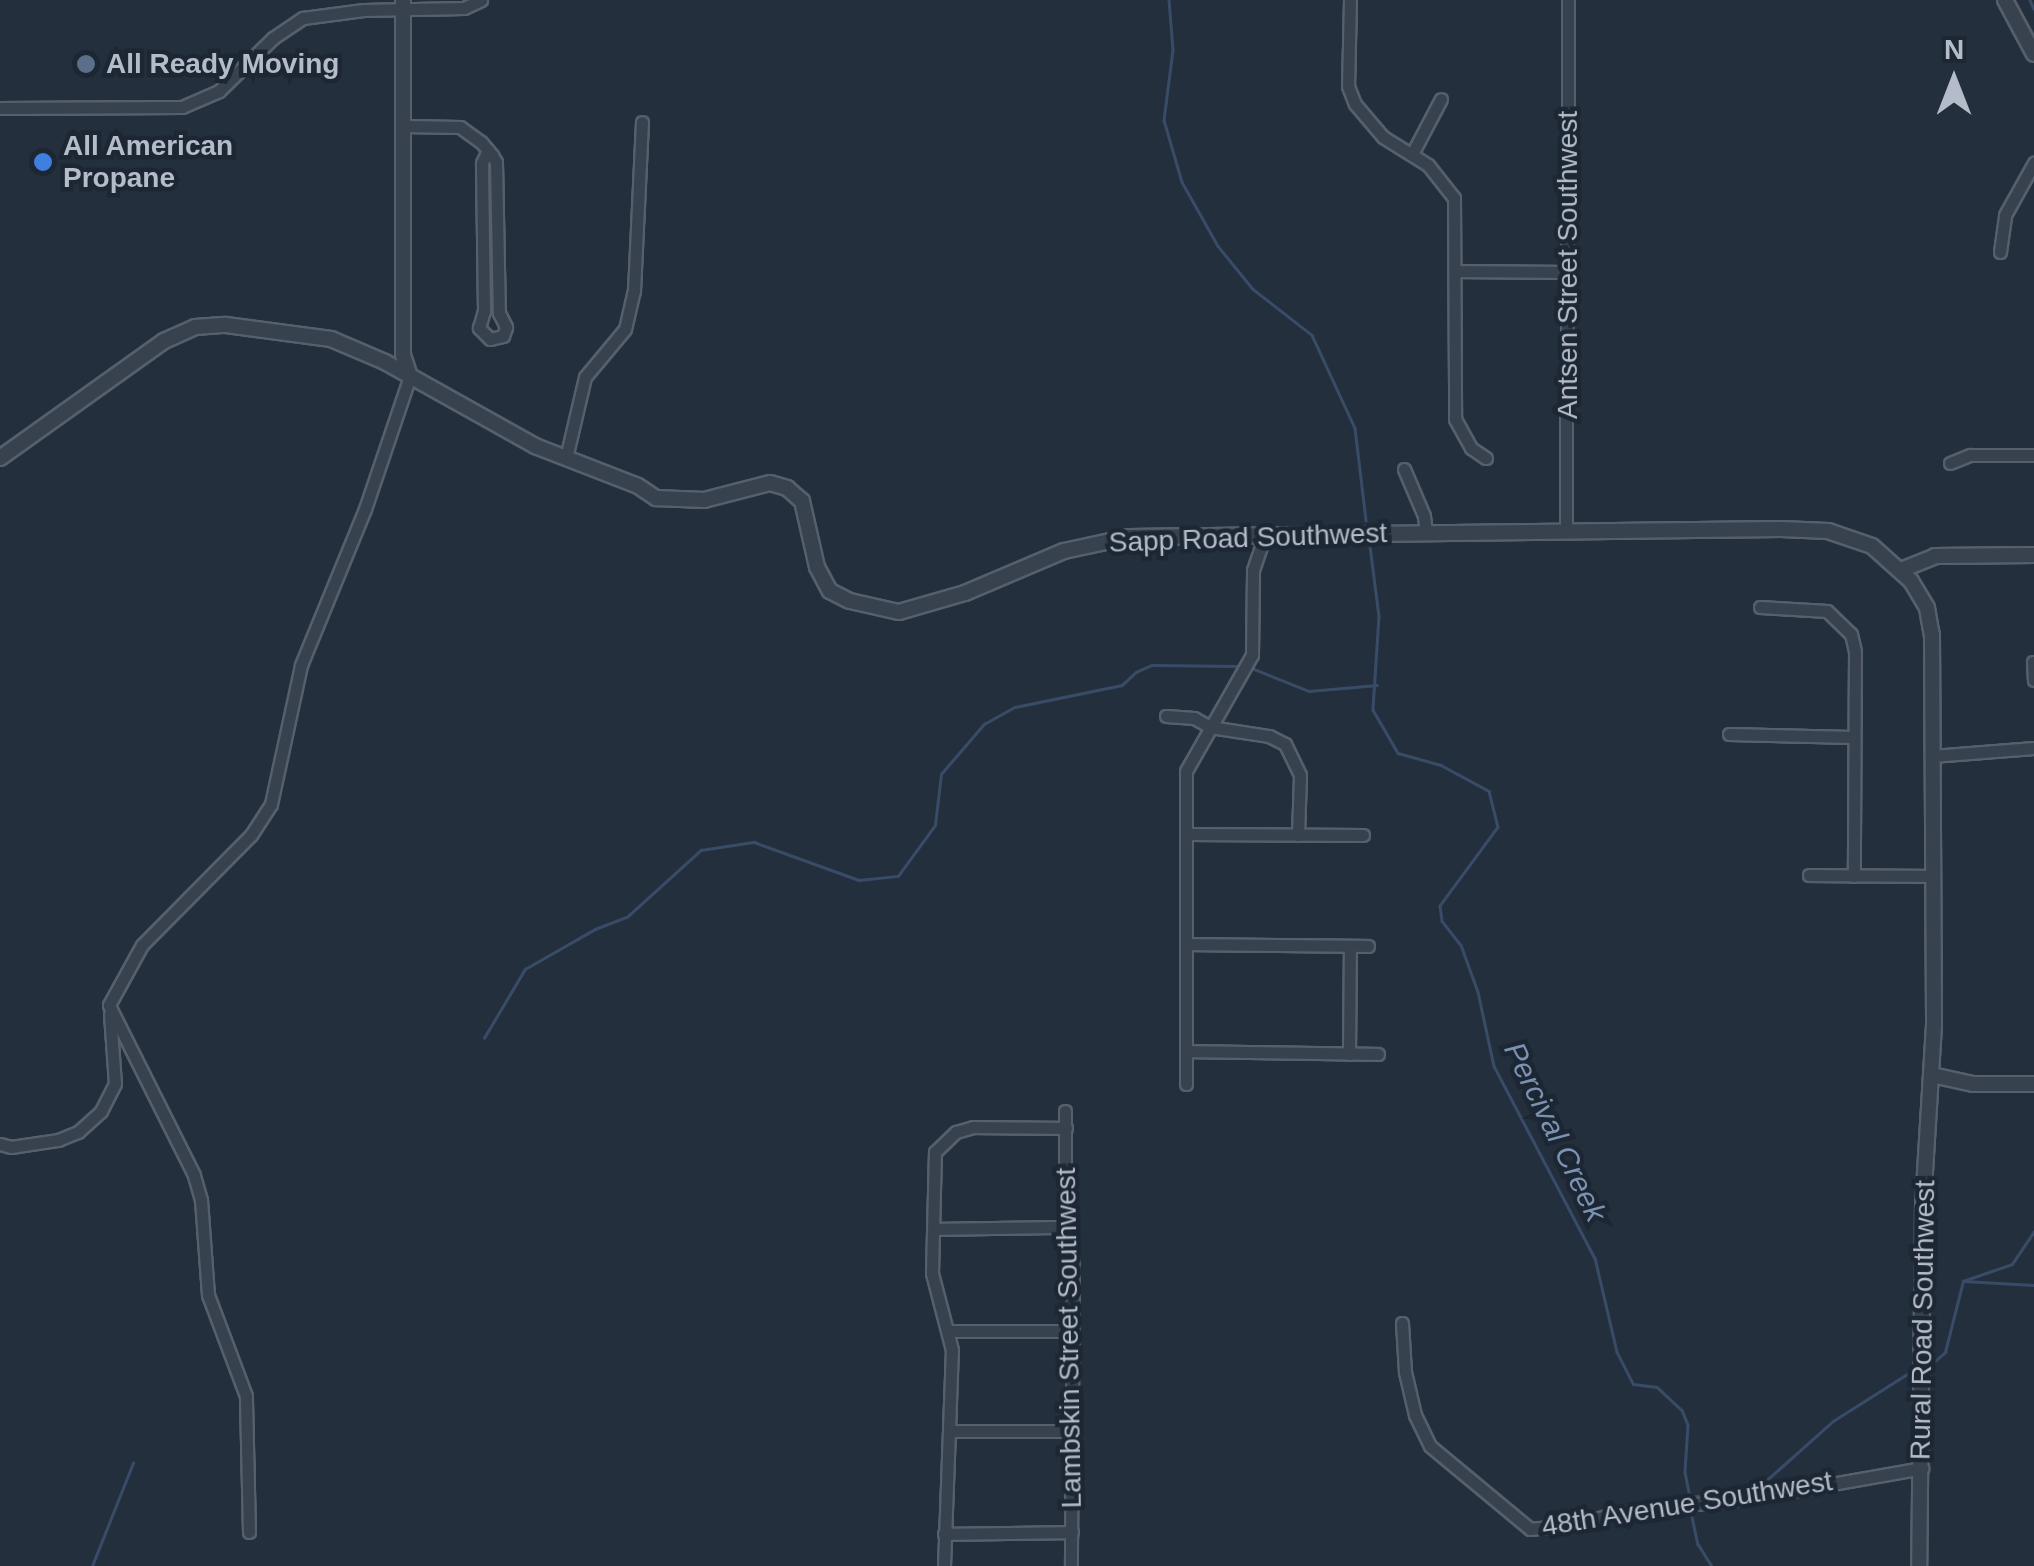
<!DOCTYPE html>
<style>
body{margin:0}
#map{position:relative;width:2034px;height:1566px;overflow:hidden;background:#242f3e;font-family:Helvetica,sans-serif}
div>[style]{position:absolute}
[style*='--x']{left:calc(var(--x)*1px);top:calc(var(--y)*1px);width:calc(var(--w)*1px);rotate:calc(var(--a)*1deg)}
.stream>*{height:2.5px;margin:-1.25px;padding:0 1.25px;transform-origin:1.25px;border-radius:1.25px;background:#394c67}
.roads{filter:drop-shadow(2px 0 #565f6c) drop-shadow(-2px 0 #565f6c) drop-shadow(0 2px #565f6c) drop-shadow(0 -2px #565f6c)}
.minor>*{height:11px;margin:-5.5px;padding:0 5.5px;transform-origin:5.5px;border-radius:5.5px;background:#38414e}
.tertiary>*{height:14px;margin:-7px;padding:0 7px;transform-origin:7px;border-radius:7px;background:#38414e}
.dots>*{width:28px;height:28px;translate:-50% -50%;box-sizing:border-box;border:5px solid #1d2633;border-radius:50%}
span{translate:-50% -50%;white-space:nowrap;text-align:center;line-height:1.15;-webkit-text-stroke:9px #1d2633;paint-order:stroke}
.poi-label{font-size:28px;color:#b4bcc9;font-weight:700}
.left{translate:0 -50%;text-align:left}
.street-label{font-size:28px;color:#b4bcc9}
.water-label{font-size:30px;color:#7c92b1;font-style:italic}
.north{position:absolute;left:1904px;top:30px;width:100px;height:100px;-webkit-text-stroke:8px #1d2633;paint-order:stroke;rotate:0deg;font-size:28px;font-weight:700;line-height:40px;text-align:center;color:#b4bcc9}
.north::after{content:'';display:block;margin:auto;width:35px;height:45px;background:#b4bcc9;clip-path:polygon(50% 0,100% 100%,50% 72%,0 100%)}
</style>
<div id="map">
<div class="stream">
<i style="--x:1169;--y:0;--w:50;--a:85.4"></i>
<i style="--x:1173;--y:50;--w:71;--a:97.3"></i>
<i style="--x:1164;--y:120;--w:65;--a:73.8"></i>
<i style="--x:1182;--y:182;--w:73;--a:60.6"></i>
<i style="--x:1218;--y:246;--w:55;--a:50.9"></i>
<i style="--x:1253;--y:289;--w:75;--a:37.9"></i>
<i style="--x:1312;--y:335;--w:102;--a:65.2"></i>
<i style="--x:1355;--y:428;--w:93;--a:83.2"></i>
<i style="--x:2030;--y:0;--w:10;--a:66"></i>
<i style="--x:1370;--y:546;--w:71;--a:82.7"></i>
<i style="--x:1379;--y:616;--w:94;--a:93.7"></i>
<i style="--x:1373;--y:710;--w:50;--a:59.8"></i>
<i style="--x:1398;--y:753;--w:45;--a:15.6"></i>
<i style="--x:1441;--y:765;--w:55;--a:28.4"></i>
<i style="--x:1489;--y:791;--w:37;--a:76"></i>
<i style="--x:1498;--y:827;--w:98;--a:126.3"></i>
<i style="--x:1440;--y:906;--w:15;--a:82"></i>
<i style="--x:1442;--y:921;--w:31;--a:52"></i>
<i style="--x:1461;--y:945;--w:50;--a:70.1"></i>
<i style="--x:1478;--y:992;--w:76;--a:77.8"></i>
<i style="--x:1494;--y:1066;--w:217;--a:62.3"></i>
<i style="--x:1595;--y:1258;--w:97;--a:76.8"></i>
<i style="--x:1617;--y:1352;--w:36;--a:63"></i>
<i style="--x:1633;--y:1384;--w:24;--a:7"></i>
<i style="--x:1657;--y:1387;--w:34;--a:43"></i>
<i style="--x:1682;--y:1410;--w:16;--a:68"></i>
<i style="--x:1688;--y:1425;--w:47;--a:93.7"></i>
<i style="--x:1685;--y:1472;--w:25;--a:79"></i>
<i style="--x:1690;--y:1497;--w:70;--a:-8.2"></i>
<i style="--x:1759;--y:1487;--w:99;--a:-41.7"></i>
<i style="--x:1833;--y:1421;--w:90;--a:-32.3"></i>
<i style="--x:1254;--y:669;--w:59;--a:21.8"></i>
<i style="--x:1309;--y:691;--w:68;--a:-5"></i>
<i style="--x:484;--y:1038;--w:80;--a:-59.3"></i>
<i style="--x:525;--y:969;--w:81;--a:-29.7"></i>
<i style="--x:595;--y:929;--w:34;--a:-21"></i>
<i style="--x:627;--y:917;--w:100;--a:-42.2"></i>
<i style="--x:701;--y:850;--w:54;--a:-8.6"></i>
<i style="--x:754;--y:842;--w:112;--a:19.9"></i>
<i style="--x:859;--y:880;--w:39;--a:-6"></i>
<i style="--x:898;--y:876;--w:63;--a:-54"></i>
<i style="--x:935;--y:825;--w:51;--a:-83.3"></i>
<i style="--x:941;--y:774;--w:66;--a:-49.3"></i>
<i style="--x:984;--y:724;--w:35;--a:-29"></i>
<i style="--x:1015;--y:707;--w:109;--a:-11.6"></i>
<i style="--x:1122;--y:685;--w:19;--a:-43"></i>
<i style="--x:1136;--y:672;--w:17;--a:-24"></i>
<i style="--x:1152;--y:665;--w:85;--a:0.7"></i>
<i style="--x:1963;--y:1281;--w:52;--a:-19.1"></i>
<i style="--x:2012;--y:1264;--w:40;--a:-56"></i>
<i style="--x:1964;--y:1281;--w:70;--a:3.3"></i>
<i style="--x:1928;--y:1367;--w:23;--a:-41"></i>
<i style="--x:1945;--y:1352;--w:73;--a:-75.8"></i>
<i style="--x:1691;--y:1512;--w:33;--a:78"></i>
<i style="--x:1698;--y:1544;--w:26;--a:58"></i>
<i style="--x:92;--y:1566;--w:111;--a:-68.3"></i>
</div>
<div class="roads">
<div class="minor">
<i style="--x:1350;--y:0;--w:86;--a:91.3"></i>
<i style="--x:1348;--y:86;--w:19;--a:69"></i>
<i style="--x:1355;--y:104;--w:43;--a:49.7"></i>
<i style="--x:1383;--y:137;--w:53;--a:31.9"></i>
<i style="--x:1428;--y:165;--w:42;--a:51.8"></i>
<i style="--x:1454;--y:198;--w:221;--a:89.7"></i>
<i style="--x:1455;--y:419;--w:33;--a:61"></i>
<i style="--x:1471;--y:448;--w:18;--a:34"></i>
<i style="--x:0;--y:108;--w:182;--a:-0.3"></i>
<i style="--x:182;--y:107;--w:40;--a:-23.4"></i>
<i style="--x:219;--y:91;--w:76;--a:-44.5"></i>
<i style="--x:273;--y:38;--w:36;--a:-34"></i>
<i style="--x:303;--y:18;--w:61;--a:-7.6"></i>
<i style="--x:363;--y:10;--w:101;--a:-1.1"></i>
<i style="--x:464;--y:8;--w:19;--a:-25"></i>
<i style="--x:404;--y:126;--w:56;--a:1"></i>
<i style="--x:460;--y:127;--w:26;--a:36"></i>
<i style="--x:481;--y:142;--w:17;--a:50"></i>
<i style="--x:492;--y:155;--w:8;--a:60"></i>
<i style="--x:496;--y:162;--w:151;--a:88.9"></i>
<i style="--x:499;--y:313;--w:16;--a:63"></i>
<i style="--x:506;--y:327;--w:9;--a:108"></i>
<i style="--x:503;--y:336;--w:13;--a:167"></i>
<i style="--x:490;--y:339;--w:16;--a:-135"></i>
<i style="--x:479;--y:328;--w:18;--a:-74"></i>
<i style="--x:484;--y:311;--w:148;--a:-90.8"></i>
<i style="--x:482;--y:163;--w:14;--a:-65"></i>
<i style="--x:1412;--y:154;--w:62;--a:-62.2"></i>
<i style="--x:2000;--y:252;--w:37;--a:-82"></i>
<i style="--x:2005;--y:215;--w:60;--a:-60.9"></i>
<i style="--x:1455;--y:271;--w:112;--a:0.5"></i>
<i style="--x:566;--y:458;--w:83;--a:-76.8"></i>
<i style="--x:585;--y:377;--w:62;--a:-50.2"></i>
<i style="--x:625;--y:329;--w:39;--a:-77"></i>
<i style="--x:634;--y:291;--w:169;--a:-87.3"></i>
<i style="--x:1950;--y:463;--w:22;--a:-22"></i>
<i style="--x:1970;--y:455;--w:64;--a:0"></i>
<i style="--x:1404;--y:469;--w:51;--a:66.9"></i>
<i style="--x:1424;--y:516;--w:17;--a:83"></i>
<i style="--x:1566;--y:530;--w:530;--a:-89.78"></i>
<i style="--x:1760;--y:607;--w:67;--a:3.4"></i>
<i style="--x:1827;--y:611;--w:33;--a:44"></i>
<i style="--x:1851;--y:634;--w:17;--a:77"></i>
<i style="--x:1855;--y:651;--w:225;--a:90.3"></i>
<i style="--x:2033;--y:662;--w:18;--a:87"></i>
<i style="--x:1166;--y:716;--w:28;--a:4"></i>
<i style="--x:1194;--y:718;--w:18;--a:29"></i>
<i style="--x:1210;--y:727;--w:60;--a:8.7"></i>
<i style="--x:1269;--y:736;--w:18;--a:27"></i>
<i style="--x:1285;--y:744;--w:34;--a:64"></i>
<i style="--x:1300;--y:775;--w:60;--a:91.9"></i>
<i style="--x:1729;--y:734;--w:123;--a:1.4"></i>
<i style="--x:1932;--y:756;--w:102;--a:-4.5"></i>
<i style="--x:1187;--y:834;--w:176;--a:0.3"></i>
<i style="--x:1809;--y:875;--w:123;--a:0.5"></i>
<i style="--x:1187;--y:944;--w:181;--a:0.6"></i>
<i style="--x:1187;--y:1051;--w:191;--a:0.9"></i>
<i style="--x:1349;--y:1054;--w:108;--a:-89.5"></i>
<i style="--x:1186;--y:1084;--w:313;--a:-90"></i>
<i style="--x:1186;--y:771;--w:133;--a:-60.4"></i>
<i style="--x:1252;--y:655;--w:85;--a:-89.3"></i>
<i style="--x:1253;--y:570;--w:37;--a:-71"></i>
<i style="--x:1065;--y:1111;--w:93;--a:90"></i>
<i style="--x:1065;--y:1204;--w:61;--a:82.4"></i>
<i style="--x:1073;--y:1264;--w:302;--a:90.4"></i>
<i style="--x:0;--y:1144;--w:11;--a:15"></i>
<i style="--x:11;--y:1147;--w:48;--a:-8.5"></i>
<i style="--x:58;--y:1140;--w:22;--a:-22"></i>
<i style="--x:78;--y:1132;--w:31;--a:-42"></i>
<i style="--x:101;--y:1111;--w:30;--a:-63"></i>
<i style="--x:115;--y:1084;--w:70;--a:-94.1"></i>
<i style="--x:935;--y:1229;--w:132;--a:-0.9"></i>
<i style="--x:1402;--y:1323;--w:49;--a:86.5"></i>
<i style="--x:1405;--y:1372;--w:44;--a:76.9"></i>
<i style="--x:1415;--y:1415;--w:34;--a:64"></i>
<i style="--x:1430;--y:1446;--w:130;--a:39.7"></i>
<i style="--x:1530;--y:1529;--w:48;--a:-5.9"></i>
<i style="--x:1578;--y:1524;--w:41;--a:-15.8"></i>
<i style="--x:1617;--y:1513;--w:142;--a:-6.5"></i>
<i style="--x:1758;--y:1497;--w:167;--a:-10"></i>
<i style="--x:948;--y:1331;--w:125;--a:0"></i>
<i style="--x:952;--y:1431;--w:120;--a:0"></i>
<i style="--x:249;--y:1532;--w:136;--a:-91.3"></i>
<i style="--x:246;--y:1396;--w:108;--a:-110.6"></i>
<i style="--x:208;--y:1295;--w:95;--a:-94.2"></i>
<i style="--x:201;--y:1200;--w:26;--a:-106"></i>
<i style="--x:194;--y:1175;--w:190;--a:-116.6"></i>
<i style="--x:109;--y:1005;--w:68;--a:-61.2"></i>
<i style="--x:142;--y:945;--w:155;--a:-45.3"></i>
<i style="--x:251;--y:835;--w:37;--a:-57"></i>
<i style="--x:271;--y:804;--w:142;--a:-77.8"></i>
<i style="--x:301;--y:665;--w:169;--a:-67.7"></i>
<i style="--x:365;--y:509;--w:140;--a:-71.3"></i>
<i style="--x:944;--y:1534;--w:128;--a:-0.9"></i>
<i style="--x:944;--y:1566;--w:216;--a:-87.9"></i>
<i style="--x:952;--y:1350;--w:80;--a:-104.6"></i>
<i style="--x:932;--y:1273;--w:121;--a:-88.6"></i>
<i style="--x:935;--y:1152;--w:29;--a:-44"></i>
<i style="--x:956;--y:1132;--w:18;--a:-16"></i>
<i style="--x:973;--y:1127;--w:93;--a:0.6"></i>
</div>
<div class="tertiary">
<i style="--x:403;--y:0;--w:355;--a:90"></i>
<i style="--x:403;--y:355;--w:22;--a:72"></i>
<i style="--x:2005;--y:0;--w:61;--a:61.8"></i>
<i style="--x:0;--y:458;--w:201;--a:-35.5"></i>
<i style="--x:164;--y:341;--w:34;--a:-24"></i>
<i style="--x:195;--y:327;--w:31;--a:-4"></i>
<i style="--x:226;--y:325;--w:106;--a:7.6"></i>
<i style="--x:331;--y:339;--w:59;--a:23.1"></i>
<i style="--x:385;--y:362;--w:172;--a:29.2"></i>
<i style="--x:535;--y:446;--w:110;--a:21.2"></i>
<i style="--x:638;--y:486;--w:22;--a:34"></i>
<i style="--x:656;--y:498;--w:48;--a:2.4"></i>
<i style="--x:704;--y:500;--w:68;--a:-14.4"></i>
<i style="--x:770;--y:483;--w:18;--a:16"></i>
<i style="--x:787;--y:488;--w:20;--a:41"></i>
<i style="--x:802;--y:501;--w:68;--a:77.2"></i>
<i style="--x:817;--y:567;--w:27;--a:62"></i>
<i style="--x:830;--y:591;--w:22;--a:27"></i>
<i style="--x:850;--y:601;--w:50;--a:12.7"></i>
<i style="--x:899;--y:612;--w:69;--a:-16.1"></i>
<i style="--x:965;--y:593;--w:108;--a:-23"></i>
<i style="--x:1064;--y:551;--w:66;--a:-12.2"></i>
<i style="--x:1129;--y:537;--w:652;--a:-0.7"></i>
<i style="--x:1781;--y:529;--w:47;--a:2.4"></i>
<i style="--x:1828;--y:531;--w:46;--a:18.8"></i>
<i style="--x:1872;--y:546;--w:52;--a:41.9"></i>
<i style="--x:1911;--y:581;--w:31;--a:59"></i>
<i style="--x:1927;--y:608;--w:27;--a:80"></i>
<i style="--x:1932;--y:635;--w:390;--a:89.7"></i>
<i style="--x:1934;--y:1025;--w:179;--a:93.5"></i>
<i style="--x:1923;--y:1204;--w:362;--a:90.6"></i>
<i style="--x:1901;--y:570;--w:37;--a:-22"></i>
<i style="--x:1935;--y:556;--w:99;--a:-0.6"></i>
<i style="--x:1932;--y:1075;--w:42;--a:12.4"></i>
<i style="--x:1973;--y:1084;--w:61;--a:0"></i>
</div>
</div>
<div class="dots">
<i style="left:86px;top:64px;background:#5c6f8a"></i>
<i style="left:43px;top:162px;background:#3f7fe0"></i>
</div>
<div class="poi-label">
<span class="left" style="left:106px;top:64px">All Ready Moving</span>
<span class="left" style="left:63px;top:162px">All American<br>Propane</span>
</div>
<div class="street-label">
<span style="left:1568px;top:265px;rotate:-90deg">Antsen Street Southwest</span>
<span style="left:1248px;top:538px;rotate:-2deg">Sapp Road Southwest</span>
<span style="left:1923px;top:1320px;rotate:-89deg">Rural Road Southwest</span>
<span style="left:1069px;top:1338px;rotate:-91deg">Lambskin Street Southwest</span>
<span style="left:1687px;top:1504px;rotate:-9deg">48th Avenue Southwest</span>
</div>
<div class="water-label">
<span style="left:1555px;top:1132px;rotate:64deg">Percival Creek</span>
</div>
<div class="north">N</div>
</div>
